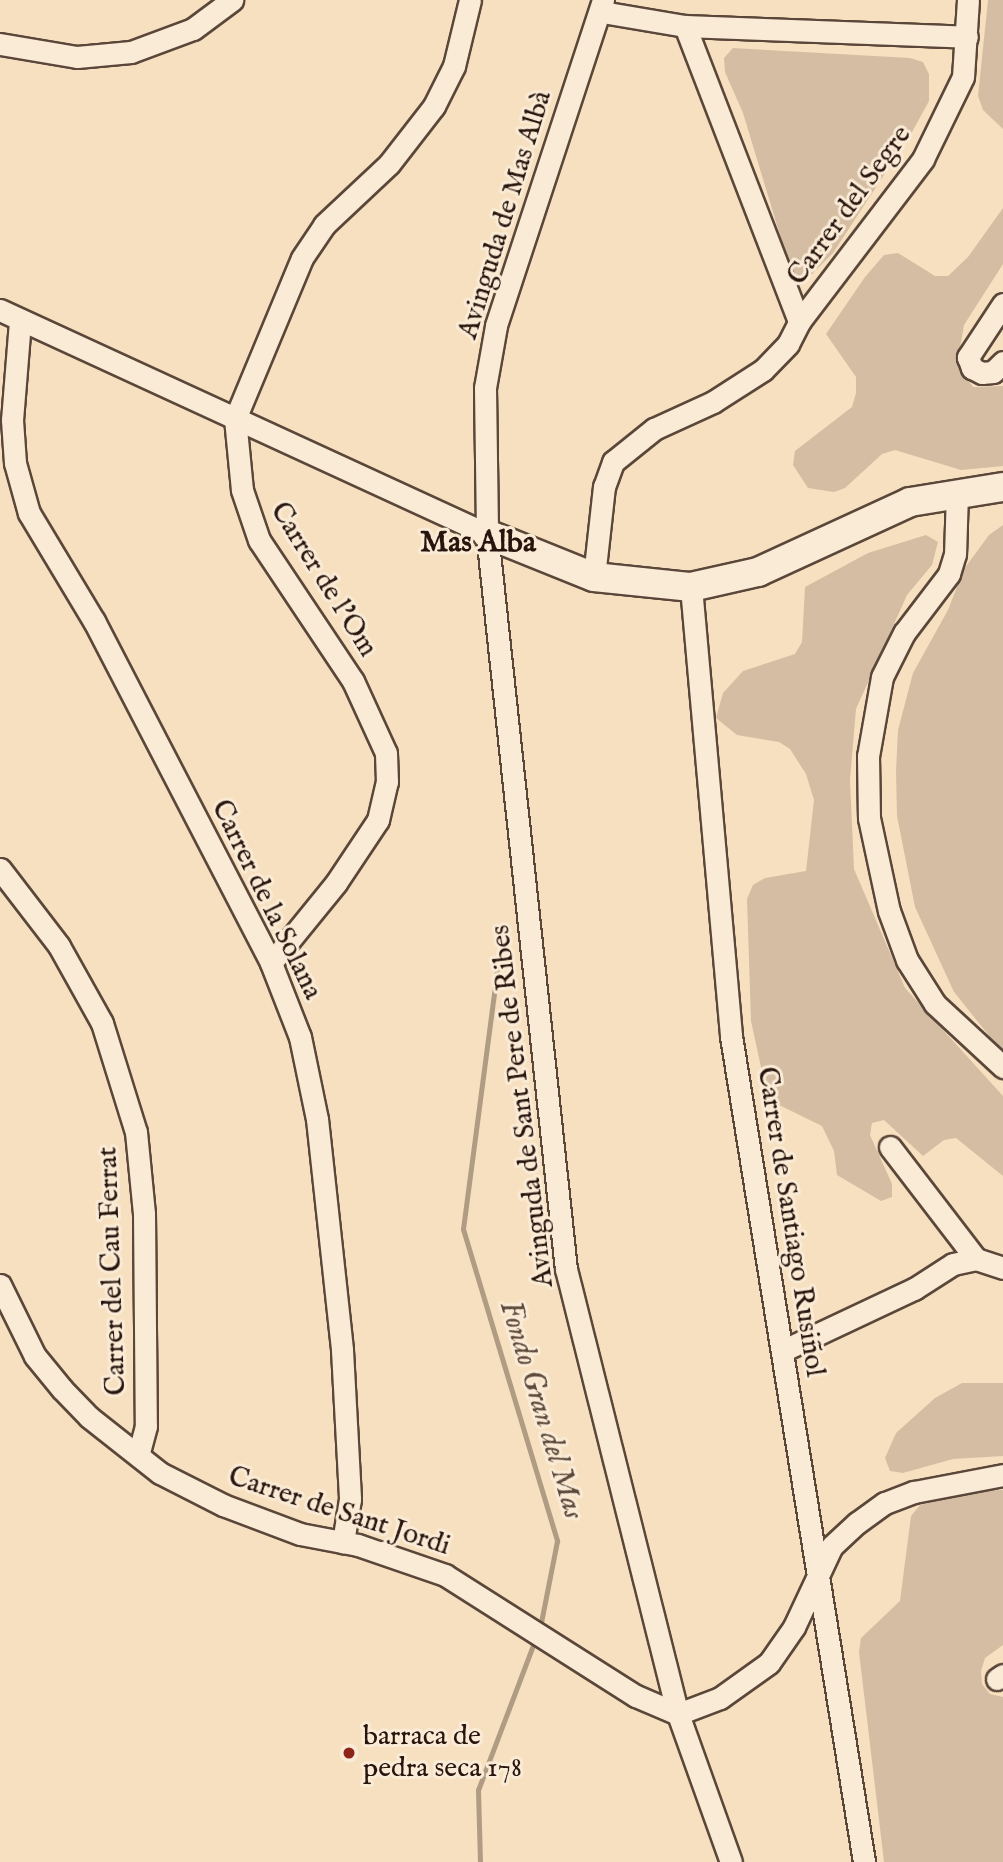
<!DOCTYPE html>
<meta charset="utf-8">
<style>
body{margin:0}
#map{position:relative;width:1003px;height:1862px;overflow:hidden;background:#f7e0c0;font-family:"IM FELL English",serif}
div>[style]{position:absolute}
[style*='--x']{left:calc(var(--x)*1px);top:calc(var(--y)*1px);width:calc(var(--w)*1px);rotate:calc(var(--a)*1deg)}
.green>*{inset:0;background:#d4bda2}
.stream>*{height:5px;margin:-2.5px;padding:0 2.5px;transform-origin:2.5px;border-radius:2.5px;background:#b09b83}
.roads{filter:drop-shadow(2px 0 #5b473a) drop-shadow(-2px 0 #5b473a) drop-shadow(0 2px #5b473a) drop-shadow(0 -2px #5b473a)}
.minor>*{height:21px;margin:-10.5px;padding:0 10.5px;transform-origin:10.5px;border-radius:10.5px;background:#faebd6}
.tertiary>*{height:28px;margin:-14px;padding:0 14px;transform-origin:14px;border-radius:14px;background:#faebd6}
.dots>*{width:19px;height:19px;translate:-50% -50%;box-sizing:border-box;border:4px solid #faebd6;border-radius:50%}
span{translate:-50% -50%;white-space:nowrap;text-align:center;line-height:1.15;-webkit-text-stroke:6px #faebd6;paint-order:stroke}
.street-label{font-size:28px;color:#27140d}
.poi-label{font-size:28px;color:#27140d}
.left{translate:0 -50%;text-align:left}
.neighbourhood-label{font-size:30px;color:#27140d;font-weight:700}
.water-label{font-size:30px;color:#5e4a3c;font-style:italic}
</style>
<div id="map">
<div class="green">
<i style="clip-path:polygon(988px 0,1003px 0,1003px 129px,983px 110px,978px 96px)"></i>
<i style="clip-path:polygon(733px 48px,910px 58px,923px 62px,929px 74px,929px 101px,912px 132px,833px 253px,801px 285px,792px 275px,743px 113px,725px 72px,724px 58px)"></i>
<i style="clip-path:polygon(1003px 208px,1003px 264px,964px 325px,957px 365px,973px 387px,1003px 386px,1003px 466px,961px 470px,895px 450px,882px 454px,845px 488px,834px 492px,808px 488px,793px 465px,795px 451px,852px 407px,856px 393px,856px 377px,826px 334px,865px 277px,884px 255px,898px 253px,935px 276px,948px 276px,968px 257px)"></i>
<i style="clip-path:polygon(1003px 525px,1003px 1053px,954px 992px,915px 907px,897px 816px,896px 771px,898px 730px,913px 673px,948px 610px,964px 569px,989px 535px)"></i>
<i style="clip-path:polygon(926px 535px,938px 542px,932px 565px,907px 595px,856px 709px,850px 780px,854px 869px,905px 988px,1003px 1096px,1003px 1176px,956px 1138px,944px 1140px,923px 1156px,884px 1120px,872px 1123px,870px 1135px,892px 1184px,892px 1197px,881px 1201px,837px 1175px,834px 1151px,822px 1126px,777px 1104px,764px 1081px,751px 1021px,747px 899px,753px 885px,765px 878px,806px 871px,814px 800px,806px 774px,790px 749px,779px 742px,737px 735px,716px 718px,723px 693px,743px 671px,795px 654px,802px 642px,805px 587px,868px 553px)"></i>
<i style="clip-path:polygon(962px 1383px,1003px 1383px,1003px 1456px,953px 1459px,903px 1473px,890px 1471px,885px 1458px,896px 1433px,935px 1398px)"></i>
<i style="clip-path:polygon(1003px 1490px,1003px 1645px,985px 1658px,981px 1671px,982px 1684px,990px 1694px,1003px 1697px,1003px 1862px,884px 1862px,859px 1652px,861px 1638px,900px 1601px,911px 1516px,920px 1505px,979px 1491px)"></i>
</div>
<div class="stream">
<i style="--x:498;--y:963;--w:268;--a:97.5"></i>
<i style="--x:463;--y:1229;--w:326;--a:73.2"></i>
<i style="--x:557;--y:1541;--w:89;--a:101.1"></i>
<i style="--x:480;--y:1862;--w:72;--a:-91.6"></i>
<i style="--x:478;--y:1790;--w:164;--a:-69.2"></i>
</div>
<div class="roads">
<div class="minor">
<i style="--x:603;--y:0;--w:343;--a:108.2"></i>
<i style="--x:496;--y:326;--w:63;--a:100.1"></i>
<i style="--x:485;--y:388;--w:146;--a:89.2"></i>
<i style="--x:487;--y:534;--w:739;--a:83.87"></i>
<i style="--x:566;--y:1269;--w:459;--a:75.9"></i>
<i style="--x:678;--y:1714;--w:157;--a:70.3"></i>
<i style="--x:602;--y:12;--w:84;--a:9.6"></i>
<i style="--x:685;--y:26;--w:282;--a:2.2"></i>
<i style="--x:685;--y:26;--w:317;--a:68.9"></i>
<i style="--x:0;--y:44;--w:78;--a:9.6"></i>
<i style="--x:77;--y:57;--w:54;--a:-5.3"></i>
<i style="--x:131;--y:52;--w:66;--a:-20.4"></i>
<i style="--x:193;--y:29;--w:49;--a:-36.6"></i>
<i style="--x:1003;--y:304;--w:64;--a:123.4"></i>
<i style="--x:968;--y:357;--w:12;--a:70"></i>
<i style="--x:972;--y:368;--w:11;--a:27"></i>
<i style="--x:982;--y:373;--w:11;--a:-5"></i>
<i style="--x:993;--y:372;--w:14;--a:-45"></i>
<i style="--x:0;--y:310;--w:536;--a:24.7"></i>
<i style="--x:20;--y:321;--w:99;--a:94.6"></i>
<i style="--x:12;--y:420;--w:43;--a:86"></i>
<i style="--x:15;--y:463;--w:52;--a:74.4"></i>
<i style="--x:29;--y:513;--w:126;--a:59"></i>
<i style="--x:94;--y:621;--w:385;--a:62.6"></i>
<i style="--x:271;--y:963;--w:79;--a:68.6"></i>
<i style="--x:300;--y:1037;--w:84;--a:78.3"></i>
<i style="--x:317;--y:1119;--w:232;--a:83.8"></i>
<i style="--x:342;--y:1350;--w:149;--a:86.9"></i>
<i style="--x:350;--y:1499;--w:44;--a:99.2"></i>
<i style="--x:957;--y:492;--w:62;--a:91.8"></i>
<i style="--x:955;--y:554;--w:21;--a:107"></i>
<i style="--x:949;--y:574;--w:74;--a:127.3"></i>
<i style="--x:904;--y:633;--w:49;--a:116.6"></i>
<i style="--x:882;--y:677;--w:80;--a:100"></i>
<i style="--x:868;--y:756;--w:62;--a:89.1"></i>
<i style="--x:869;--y:818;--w:95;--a:77.9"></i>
<i style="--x:889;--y:911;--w:52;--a:69.8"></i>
<i style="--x:907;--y:960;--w:52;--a:57.5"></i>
<i style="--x:935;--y:1004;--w:93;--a:42.8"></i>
<i style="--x:594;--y:577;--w:91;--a:-83.7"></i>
<i style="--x:604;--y:487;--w:27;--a:-70"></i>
<i style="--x:613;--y:462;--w:53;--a:-38.8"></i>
<i style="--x:654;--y:429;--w:65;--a:-24.6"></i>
<i style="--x:713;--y:402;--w:59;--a:-32.6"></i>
<i style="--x:763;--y:370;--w:36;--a:-46"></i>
<i style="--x:788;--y:344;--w:25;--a:-63"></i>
<i style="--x:799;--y:322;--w:205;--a:-52.7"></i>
<i style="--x:923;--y:159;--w:91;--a:-64"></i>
<i style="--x:963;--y:77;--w:77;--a:-86.3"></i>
<i style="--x:691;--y:587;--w:451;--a:84.9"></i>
<i style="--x:731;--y:1036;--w:837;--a:80.85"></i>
<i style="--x:0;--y:869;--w:97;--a:52.5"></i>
<i style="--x:59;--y:946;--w:88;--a:60.8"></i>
<i style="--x:102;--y:1023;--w:114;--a:72.7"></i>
<i style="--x:136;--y:1132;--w:81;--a:84.4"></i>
<i style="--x:144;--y:1213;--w:213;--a:89.5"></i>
<i style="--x:146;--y:1426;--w:30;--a:105"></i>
<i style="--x:271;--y:963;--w:103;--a:-50.9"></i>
<i style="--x:336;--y:883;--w:76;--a:-56.3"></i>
<i style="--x:378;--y:820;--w:39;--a:-77"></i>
<i style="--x:387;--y:782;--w:29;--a:-92"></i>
<i style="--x:386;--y:753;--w:79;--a:-114.6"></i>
<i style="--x:353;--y:681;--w:169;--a:-123.7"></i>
<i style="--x:259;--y:540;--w:53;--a:-108.8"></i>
<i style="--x:242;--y:490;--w:71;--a:-95.6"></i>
<i style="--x:235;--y:419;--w:174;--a:-67.4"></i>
<i style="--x:302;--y:258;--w:40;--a:-56"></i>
<i style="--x:324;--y:225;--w:89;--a:-43.2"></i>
<i style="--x:389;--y:164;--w:73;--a:-52.2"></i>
<i style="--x:434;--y:106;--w:45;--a:-63.4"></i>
<i style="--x:454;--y:66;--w:68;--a:-76.4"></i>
<i style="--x:890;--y:1147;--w:141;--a:52.5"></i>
<i style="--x:0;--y:1285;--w:79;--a:63.8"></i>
<i style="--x:35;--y:1356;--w:43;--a:50.7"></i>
<i style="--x:62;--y:1389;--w:39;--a:46"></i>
<i style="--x:89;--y:1417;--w:90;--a:38.3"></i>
<i style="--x:160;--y:1473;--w:71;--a:26.9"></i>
<i style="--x:223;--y:1505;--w:82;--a:20.6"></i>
<i style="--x:300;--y:1534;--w:59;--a:10.7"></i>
<i style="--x:358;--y:1545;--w:92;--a:19"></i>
<i style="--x:445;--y:1575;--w:226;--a:32.4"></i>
<i style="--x:636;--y:1696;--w:46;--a:23.2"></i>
<i style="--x:782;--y:1351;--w:146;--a:-25.2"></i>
<i style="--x:914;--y:1289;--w:46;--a:-32.7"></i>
<i style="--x:953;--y:1264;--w:24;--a:-12"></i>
<i style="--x:976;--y:1259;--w:28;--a:18"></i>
<i style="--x:997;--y:1679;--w:7;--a:-34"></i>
<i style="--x:678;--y:1714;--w:45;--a:-20.9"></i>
<i style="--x:720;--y:1698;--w:60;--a:-35.5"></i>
<i style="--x:769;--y:1663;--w:44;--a:-55.2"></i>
<i style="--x:794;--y:1627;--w:89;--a:-64.9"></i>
<i style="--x:832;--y:1546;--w:34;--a:-43"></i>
<i style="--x:857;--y:1523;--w:34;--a:-36"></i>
<i style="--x:885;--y:1503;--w:31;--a:-21"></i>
<i style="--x:914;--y:1492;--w:91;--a:-10.8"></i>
</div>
<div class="tertiary">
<i style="--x:487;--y:534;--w:115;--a:21.9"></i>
<i style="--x:594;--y:577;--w:98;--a:5.9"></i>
<i style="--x:691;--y:587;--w:69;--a:-12.6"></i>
<i style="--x:758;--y:572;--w:167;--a:-24.7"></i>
<i style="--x:910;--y:502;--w:94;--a:-9.2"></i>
</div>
</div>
<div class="dots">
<i style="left:349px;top:1753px;background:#8f2418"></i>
</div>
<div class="street-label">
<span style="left:850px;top:206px;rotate:-54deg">Carrer del Segre</span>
<span style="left:506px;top:215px;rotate:-73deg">Avinguda de Mas Albà</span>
<span style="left:323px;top:580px;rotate:58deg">Carrer de l'Om</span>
<span style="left:266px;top:900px;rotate:64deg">Carrer de la Solana</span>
<span style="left:523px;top:1106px;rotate:-97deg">Avinguda de Sant Pere de Ribes</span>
<span style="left:790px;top:1222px;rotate:81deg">Carrer de Santiago Rusiñol</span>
<span style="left:113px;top:1271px;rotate:-92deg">Carrer del Cau Ferrat</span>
<span style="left:339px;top:1512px;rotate:18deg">Carrer de Sant Jordi</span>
</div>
<div class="poi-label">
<span class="left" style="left:363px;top:1753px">barraca de<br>pedra seca 178</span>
</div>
<div class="neighbourhood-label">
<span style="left:478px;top:543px">Mas Alba</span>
</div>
<div class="water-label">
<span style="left:541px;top:1410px;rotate:73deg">Fondo Gran del Mas</span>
</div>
</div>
